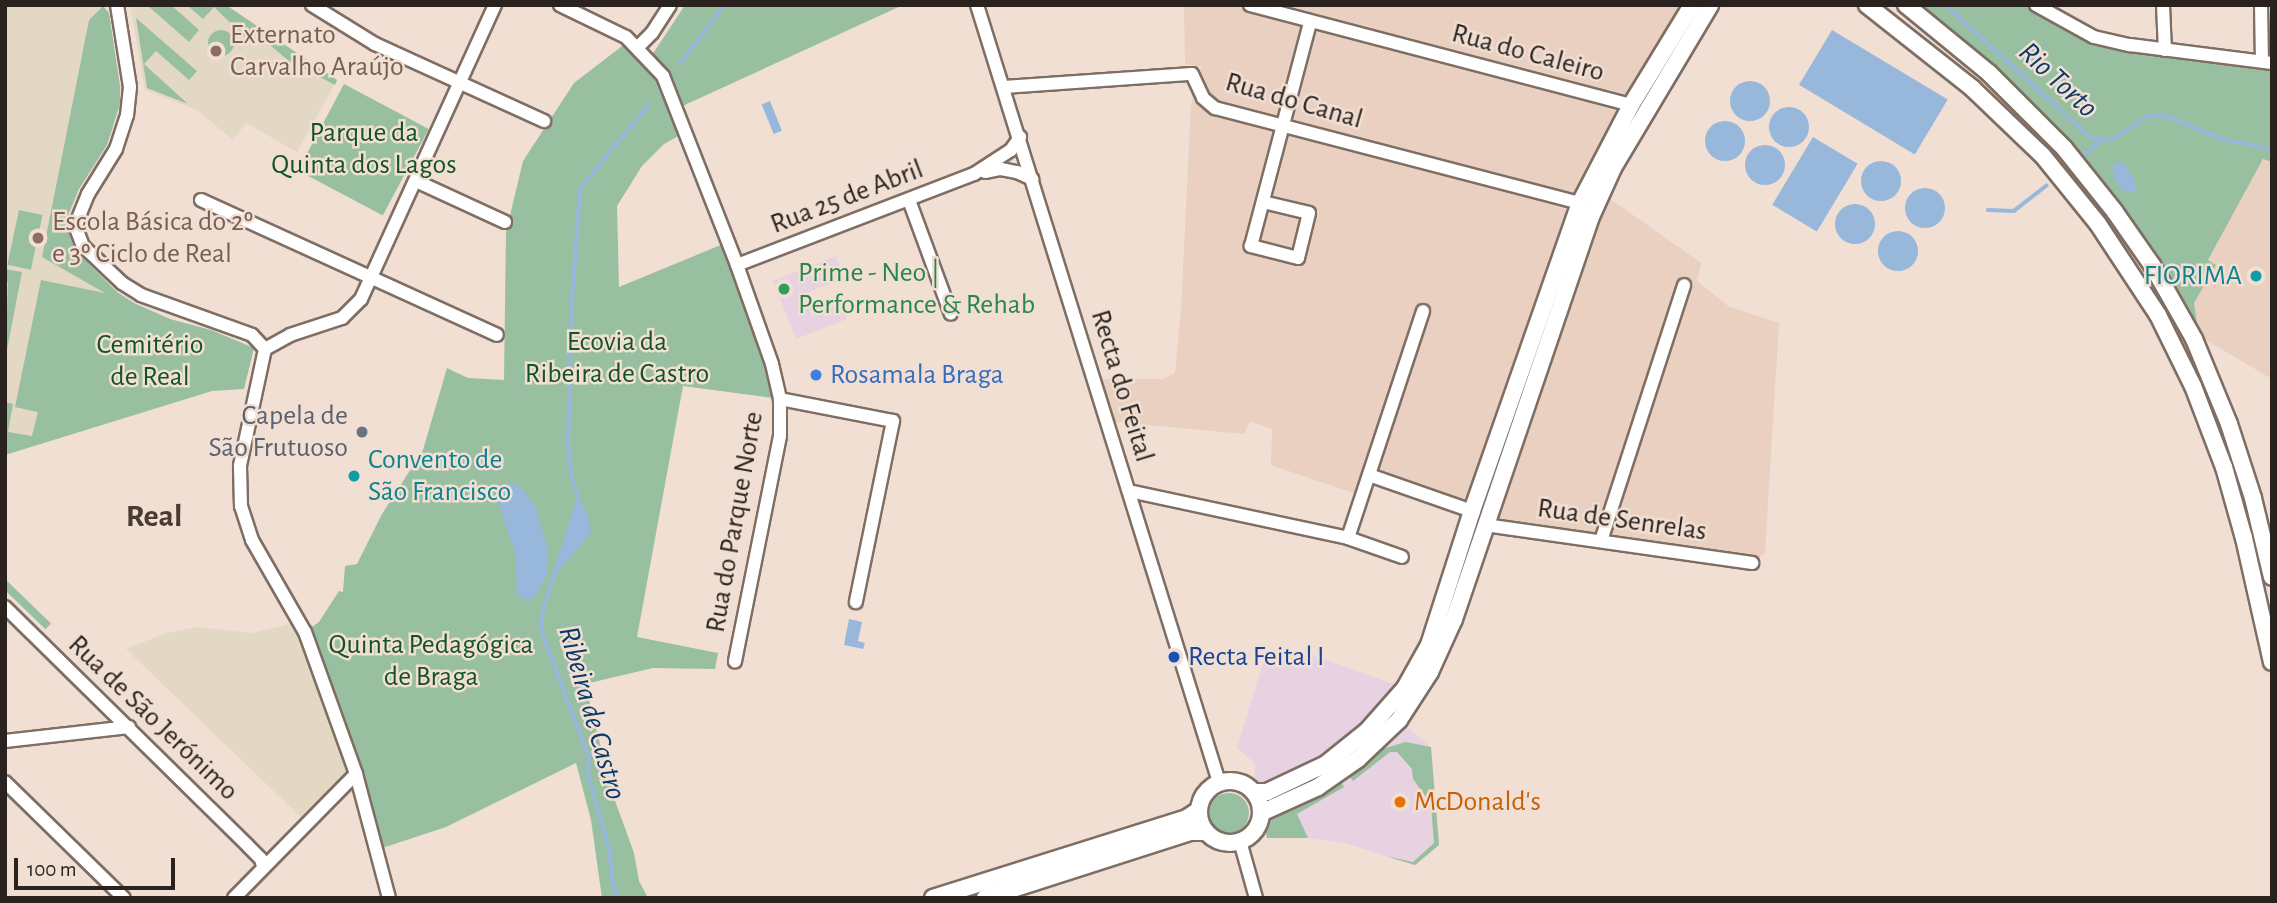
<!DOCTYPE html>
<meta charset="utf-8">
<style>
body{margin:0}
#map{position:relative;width:2277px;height:903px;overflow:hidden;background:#f1dfd3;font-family:"Alegreya Sans",sans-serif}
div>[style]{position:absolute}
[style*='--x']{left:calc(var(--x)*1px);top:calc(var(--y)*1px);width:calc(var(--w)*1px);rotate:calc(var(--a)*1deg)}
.commercial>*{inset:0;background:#e6d2e1}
.built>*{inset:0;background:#e9d0c1}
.education>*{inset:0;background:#e2d8c3}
.green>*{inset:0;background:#98bfa0;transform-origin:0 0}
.round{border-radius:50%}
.water>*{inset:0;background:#97b7db;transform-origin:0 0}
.stream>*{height:3.5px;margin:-1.75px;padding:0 1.75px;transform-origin:1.75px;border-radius:1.75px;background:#97b7db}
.roads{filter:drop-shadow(2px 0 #7e6e64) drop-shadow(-2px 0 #7e6e64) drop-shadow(0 2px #7e6e64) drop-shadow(0 -2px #7e6e64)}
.minor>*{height:12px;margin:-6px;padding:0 6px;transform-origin:6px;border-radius:6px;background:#fff}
.major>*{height:16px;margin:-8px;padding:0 8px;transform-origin:8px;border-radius:8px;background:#fff}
.major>.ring{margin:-8px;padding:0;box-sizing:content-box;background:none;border:16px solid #fff;border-radius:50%}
.dots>*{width:19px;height:19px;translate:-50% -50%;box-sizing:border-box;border:4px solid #f1dfd3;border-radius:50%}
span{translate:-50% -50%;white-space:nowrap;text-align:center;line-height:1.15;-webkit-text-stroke:5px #f1dfd3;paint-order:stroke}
.education-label{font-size:28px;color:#785e54}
.left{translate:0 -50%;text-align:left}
.street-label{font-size:28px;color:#29221e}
.park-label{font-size:28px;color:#12532a}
.leisure-label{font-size:28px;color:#27864d}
.culture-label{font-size:28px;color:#0d838f}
.right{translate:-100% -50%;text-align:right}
.shop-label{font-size:28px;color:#366cbe}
.worship-label{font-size:28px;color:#5b616d}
.transit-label{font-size:28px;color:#164399}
.food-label{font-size:28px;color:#c56008}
.water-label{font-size:30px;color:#0a3a67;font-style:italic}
.quarter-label{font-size:32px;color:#4a3b32;font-weight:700}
.frame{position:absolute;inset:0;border:7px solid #29221e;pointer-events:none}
.scale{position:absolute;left:14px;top:858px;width:161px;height:32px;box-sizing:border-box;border:4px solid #29221e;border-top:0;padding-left:9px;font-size:21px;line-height:24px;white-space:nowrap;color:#29221e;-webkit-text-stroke:5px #f1dfd3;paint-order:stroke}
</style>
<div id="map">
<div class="commercial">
<i style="clip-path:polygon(836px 256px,845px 278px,804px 294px,812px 315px,841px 304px,847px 319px,796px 339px,773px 281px)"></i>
<i style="clip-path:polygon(1312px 655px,1405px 688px,1326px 764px,1254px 792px,1255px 763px,1237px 748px,1263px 663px)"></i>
<i style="clip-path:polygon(1399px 720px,1431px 747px,1439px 845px,1415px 865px,1345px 843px,1300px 837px,1267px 838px,1261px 813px,1318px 787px)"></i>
</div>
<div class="built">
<i style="clip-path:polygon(1184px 5px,1692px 5px,1631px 105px,1472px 511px,1370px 475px,1362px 496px,1271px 465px,1272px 429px,1250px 421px,1244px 434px,1108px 421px,1095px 379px,1163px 379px,1175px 373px,1181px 311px,1191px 104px,1201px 67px,1185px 64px)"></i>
<i style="clip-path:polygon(2263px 159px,2272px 162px,2272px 379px,2199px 336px,2194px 303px,2216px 265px,2208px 260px)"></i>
<i style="clip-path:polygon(1602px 193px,1701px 263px,1697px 281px,1728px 306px,1779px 323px,1765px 553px,1752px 563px,1485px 525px)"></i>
</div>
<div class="education">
<i style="clip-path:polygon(5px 5px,103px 6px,109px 13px,120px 86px,112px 133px,79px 189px,66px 225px,75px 251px,117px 292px,92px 426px,5px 453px)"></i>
<i style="clip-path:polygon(130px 5px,226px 5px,337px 80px,297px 152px,246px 123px,233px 140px,197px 110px,145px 90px)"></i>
<i style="clip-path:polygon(300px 622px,356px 774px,308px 824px,126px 649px,166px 633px,196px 627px,251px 633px)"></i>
</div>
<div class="green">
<i style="clip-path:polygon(147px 5px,171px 5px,199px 30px,189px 42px)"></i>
<i style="clip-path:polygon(187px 5px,226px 5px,337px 80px,335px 85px,289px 61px,254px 32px,247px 39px,214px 7px,203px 19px)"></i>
<i style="clip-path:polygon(685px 5px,903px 5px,678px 108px,687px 131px,664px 144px,642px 166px,617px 206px,619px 287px,728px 242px,780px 399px,683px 386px,637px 637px,718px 653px,715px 669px,653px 668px,585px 684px,613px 795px,634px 853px,639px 881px,648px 898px,602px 898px,591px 820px,576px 763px,446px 827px,376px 850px,305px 632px,319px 622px,339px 591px,343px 592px,345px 566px,357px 564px,382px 514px,423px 450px,447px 368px,468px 378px,504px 380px,506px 232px,523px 161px,574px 83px,630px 40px,650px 58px)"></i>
<i style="clip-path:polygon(1906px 5px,2036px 5px,2094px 37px,2272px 63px,2272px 162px,2263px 159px,2208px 260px,2216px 265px,2194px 303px,2199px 336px,2089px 177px)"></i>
<i style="clip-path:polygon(103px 6px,109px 13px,120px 86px,120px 104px,107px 145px,79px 189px,67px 217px,66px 225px,75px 250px,117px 292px,134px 303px,170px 319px,211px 330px,254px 348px,244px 389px,212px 391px,5px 455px,5px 402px,13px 404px,8px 432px,32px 436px,38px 412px,15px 407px,41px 280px,105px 293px,42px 257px,89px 20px)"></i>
<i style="clip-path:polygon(136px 18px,197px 71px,189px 80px,156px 51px,144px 64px,188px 104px,147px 88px)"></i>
<i class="round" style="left:208px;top:30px;width:26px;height:26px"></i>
<i style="left:344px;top:84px;width:96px;height:98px;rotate:28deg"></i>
<i style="left:19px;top:210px;width:24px;height:56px;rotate:12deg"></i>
<i style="clip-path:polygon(5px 269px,22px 272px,5px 360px,8px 282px,5px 281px)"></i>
<i style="left:5px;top:579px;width:64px;height:8px;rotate:44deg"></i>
<i style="clip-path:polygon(1406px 742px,1431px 747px,1439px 845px,1415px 865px,1385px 856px,1413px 862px,1434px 843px,1431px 804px,1413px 779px,1412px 769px,1397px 752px,1390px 752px,1353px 781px,1350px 777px,1382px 749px)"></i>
<i style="clip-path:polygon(1341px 782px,1344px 787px,1297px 814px,1308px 838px,1267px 838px,1265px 828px,1271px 818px)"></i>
<i class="round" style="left:1209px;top:793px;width:40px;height:40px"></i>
</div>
<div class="water">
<i style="left:1832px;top:30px;width:135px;height:64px;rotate:31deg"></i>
<i class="round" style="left:1730px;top:81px;width:40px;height:40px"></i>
<i style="left:770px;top:101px;width:32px;height:9px;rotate:68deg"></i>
<i class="round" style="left:1769px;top:107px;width:40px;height:40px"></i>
<i class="round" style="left:1705px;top:121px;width:40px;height:40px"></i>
<i style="left:1813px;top:137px;width:52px;height:79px;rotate:31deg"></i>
<i class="round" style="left:1745px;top:145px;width:40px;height:40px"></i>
<i class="round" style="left:1861px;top:161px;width:40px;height:40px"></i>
<i style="clip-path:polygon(2123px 162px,2136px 182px,2136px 191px,2129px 193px,2121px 189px,2113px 177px,2114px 164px)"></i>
<i class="round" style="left:1905px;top:188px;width:40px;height:40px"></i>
<i class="round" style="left:1835px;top:204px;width:40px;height:40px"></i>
<i class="round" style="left:1878px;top:231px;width:40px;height:40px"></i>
<i style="clip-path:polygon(511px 482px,522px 489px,535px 505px,547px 546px,547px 575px,535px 596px,528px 601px,517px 595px,515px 552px,498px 503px,503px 487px)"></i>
<i style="clip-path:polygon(579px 499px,588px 515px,591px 533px,554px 576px)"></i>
<i style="clip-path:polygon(849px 619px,862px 622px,858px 641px,865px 643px,863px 649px,844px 645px)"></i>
</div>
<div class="stream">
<i style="--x:1946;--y:5;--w:197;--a:42.5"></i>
<i style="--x:2091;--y:138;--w:21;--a:5"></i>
<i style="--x:2112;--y:140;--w:43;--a:-33.7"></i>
<i style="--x:2148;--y:116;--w:16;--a:-4"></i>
<i style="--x:2164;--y:115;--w:63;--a:22.5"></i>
<i style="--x:2222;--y:139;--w:51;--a:11.3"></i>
<i style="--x:681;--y:63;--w:72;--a:-53.4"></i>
<i style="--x:2084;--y:155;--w:23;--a:-38"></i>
<i style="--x:1988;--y:210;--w:26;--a:2"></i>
<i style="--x:2014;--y:211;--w:41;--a:-38"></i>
<i style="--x:620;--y:898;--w:9;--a:-131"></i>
<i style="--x:614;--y:891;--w:42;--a:-96.8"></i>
<i style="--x:609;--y:849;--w:77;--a:-105.8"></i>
<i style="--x:588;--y:775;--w:17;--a:-87"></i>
<i style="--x:589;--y:758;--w:137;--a:-110.6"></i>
<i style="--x:541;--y:630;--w:21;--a:-85"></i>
<i style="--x:543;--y:609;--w:116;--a:-71.9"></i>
<i style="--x:579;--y:499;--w:20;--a:-110"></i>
<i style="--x:572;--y:480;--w:31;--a:-97"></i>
<i style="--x:568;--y:449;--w:149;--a:-88.5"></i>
<i style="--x:572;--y:300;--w:111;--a:-85.9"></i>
<i style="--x:580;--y:189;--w:109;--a:-50.9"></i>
</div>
<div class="roads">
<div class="minor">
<i style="--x:117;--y:5;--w:83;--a:81"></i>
<i style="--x:130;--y:87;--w:28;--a:96"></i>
<i style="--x:127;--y:115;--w:36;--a:108"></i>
<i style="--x:116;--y:149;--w:53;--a:121.9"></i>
<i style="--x:88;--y:194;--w:27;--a:112"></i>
<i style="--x:78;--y:219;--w:9;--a:103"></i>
<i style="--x:76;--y:228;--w:19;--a:69"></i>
<i style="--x:83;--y:246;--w:54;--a:43.5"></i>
<i style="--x:122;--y:283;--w:22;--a:32"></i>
<i style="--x:141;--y:295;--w:118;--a:19.8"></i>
<i style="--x:252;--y:335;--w:19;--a:47"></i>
<i style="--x:312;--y:5;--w:74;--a:31.8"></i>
<i style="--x:375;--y:44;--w:186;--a:24.5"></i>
<i style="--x:560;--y:5;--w:73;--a:25.9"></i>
<i style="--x:626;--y:37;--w:54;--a:46.5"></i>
<i style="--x:663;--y:76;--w:203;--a:68.6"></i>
<i style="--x:737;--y:265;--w:105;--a:70.5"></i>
<i style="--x:772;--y:364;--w:36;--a:77"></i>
<i style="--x:780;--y:399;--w:37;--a:90"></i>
<i style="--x:780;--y:436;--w:230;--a:101.3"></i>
<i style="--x:977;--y:5;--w:814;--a:72.7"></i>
<i style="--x:1250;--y:5;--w:394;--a:14.7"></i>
<i style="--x:2036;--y:5;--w:66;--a:28.9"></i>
<i style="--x:2094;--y:37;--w:37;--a:13"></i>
<i style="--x:2130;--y:45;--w:143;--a:7.2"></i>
<i style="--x:2163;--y:5;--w:45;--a:87.5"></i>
<i style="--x:2261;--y:5;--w:55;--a:89"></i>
<i style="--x:638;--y:47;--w:20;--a:-45"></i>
<i style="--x:652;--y:33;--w:33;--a:-57"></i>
<i style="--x:1004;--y:87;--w:188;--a:-4"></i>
<i style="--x:1192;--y:74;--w:26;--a:65"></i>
<i style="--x:1203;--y:98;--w:16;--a:40"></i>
<i style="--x:1215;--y:108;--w:377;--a:14.6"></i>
<i style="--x:985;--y:172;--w:16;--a:-11"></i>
<i style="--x:1001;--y:169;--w:16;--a:11"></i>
<i style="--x:1017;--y:172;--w:17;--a:25"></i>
<i style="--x:416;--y:181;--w:98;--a:24.7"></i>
<i style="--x:201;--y:200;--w:325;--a:24.5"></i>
<i style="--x:909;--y:200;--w:121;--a:69.8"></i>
<i style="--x:1263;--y:202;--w:47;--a:13.4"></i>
<i style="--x:1309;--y:213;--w:46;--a:103.7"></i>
<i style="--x:1298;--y:258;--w:49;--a:-165.7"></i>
<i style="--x:1251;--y:246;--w:232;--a:-75.2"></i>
<i style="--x:737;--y:265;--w:254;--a:-21"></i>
<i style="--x:974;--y:174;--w:44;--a:-33"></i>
<i style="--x:1011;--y:150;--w:16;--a:-55"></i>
<i style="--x:265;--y:349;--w:120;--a:102.1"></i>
<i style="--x:240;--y:466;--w:40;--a:88.6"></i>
<i style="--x:241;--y:506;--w:36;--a:72"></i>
<i style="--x:252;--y:540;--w:106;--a:60.1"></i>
<i style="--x:305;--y:632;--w:151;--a:70.2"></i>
<i style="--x:356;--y:774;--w:128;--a:75.1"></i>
<i style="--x:265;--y:349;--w:29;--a:-29"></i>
<i style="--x:290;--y:335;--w:55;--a:-18.1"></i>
<i style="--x:342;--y:318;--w:27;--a:-45"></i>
<i style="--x:361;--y:299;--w:323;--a:-65.5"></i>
<i style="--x:780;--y:399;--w:115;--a:11"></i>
<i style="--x:893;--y:421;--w:185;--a:101.6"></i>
<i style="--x:1369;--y:475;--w:109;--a:19.3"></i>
<i style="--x:1129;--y:491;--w:224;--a:12.1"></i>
<i style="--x:1348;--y:538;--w:239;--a:-71.7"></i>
<i style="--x:1485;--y:525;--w:270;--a:8.1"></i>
<i style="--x:1348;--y:538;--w:57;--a:19.4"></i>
<i style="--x:1601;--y:541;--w:269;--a:-72"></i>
<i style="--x:5;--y:607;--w:341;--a:44.5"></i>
<i style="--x:248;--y:846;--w:18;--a:45"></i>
<i style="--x:261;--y:859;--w:7;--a:74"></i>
<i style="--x:5;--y:741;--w:125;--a:-6.4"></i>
<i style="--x:5;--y:782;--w:166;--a:44.3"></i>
<i style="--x:1240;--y:841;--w:59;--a:74.3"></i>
<i style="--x:234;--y:898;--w:174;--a:-45.5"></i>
</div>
<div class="major">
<i style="--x:1867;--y:5;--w:134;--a:38.3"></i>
<i style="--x:1972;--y:88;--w:98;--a:43.8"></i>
<i style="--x:2043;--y:156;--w:87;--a:51"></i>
<i style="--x:2098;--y:224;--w:109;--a:56.6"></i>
<i style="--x:2158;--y:315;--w:79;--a:63.8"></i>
<i style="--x:2193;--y:386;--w:87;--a:69.1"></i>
<i style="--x:2224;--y:467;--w:74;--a:74.3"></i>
<i style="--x:2244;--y:538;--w:127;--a:77.3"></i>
<i style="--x:1906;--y:5;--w:107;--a:39.3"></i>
<i style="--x:1989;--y:73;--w:106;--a:45"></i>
<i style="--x:2064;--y:148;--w:82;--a:51.4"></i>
<i style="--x:2115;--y:212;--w:65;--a:55.1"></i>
<i style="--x:2152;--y:265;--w:85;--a:60.4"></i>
<i style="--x:2194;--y:339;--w:92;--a:67.6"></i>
<i style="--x:2229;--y:424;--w:78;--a:72"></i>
<i style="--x:2253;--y:498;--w:81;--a:76.5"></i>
<i class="ring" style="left:1199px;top:781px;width:46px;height:46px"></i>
<i style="--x:1254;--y:792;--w:13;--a:0"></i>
<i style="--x:1267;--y:792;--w:65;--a:-25.4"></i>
<i style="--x:1326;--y:764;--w:53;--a:-38.8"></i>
<i style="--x:1367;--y:731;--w:57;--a:-48.5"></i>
<i style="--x:1405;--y:688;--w:49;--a:-60.8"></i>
<i style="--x:1429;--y:645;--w:141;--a:-72.2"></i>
<i style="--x:1472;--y:511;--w:326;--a:-70.7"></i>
<i style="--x:1580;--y:203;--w:110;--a:-62.5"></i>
<i style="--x:1631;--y:105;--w:117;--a:-58.6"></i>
<i style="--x:1261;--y:813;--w:63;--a:-24.5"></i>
<i style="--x:1318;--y:787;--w:49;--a:-35"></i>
<i style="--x:1358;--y:759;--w:57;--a:-43.6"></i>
<i style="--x:1399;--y:720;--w:57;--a:-57.1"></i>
<i style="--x:1430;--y:672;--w:58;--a:-65.6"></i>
<i style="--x:1454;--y:619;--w:422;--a:-71.2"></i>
<i style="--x:1590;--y:219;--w:56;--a:-65.7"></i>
<i style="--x:1613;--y:168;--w:190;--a:-59.2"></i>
<i style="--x:933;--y:898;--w:266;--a:-17.5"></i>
<i style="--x:1187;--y:818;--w:14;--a:-34"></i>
<i style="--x:985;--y:898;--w:216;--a:-17.8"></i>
<i style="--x:1191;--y:832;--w:15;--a:0"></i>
</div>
</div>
<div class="dots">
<i style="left:216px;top:51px;background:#8d6e63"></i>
<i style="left:38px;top:238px;background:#8d6e63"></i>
<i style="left:2256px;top:276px;background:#0f9aa8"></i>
<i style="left:784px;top:289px;background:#2e9e5b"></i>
<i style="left:816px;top:375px;background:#3f7fe0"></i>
<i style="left:362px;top:432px;background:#6b7280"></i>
<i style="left:354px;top:476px;background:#0f9aa8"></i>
<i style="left:1174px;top:657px;background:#1a4fb4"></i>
<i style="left:1400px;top:802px;background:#e8710a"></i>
</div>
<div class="education-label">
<span class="left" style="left:230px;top:51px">Externato<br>Carvalho Araújo</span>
<span class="left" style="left:52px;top:238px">Escola Básica do 2º<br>e 3º Ciclo de Real</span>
</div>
<div class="street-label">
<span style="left:1528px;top:53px;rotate:15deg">Rua do Caleiro</span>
<span style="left:1294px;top:101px;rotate:16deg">Rua do Canal</span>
<span style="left:847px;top:197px;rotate:-21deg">Rua 25 de Abril</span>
<span style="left:1122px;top:386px;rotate:73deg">Recta do Feital</span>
<span style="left:1622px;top:520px;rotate:8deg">Rua de Senrelas</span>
<span style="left:735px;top:522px;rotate:-80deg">Rua do Parque Norte</span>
<span style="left:153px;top:718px;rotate:44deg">Rua de São Jerónimo</span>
</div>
<div class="park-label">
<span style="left:364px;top:149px">Parque da<br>Quinta dos Lagos</span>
<span style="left:617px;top:358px">Ecovia da<br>Ribeira de Castro</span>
<span style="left:150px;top:361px">Cemitério<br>de Real</span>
<span style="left:431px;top:661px">Quinta Pedagógica<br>de Braga</span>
</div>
<div class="leisure-label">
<span class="left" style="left:798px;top:289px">Prime - Neo |<br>Performance &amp; Rehab</span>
</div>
<div class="culture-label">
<span class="right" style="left:2242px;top:276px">FIORIMA</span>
<span class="left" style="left:368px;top:476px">Convento de<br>São Francisco</span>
</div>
<div class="shop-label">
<span class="left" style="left:830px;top:375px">Rosamala Braga</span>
</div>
<div class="worship-label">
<span class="right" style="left:348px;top:432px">Capela de<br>São Frutuoso</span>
</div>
<div class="transit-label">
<span class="left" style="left:1188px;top:657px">Recta Feital I</span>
</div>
<div class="food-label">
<span class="left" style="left:1414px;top:802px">McDonald's</span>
</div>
<div class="water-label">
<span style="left:2058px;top:80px;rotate:43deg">Rio Torto</span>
<span style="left:592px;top:713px;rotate:74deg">Ribeira de Castro</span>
</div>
<div class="quarter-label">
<span style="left:154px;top:516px">Real</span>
</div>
<div class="frame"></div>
<div class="scale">100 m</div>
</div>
